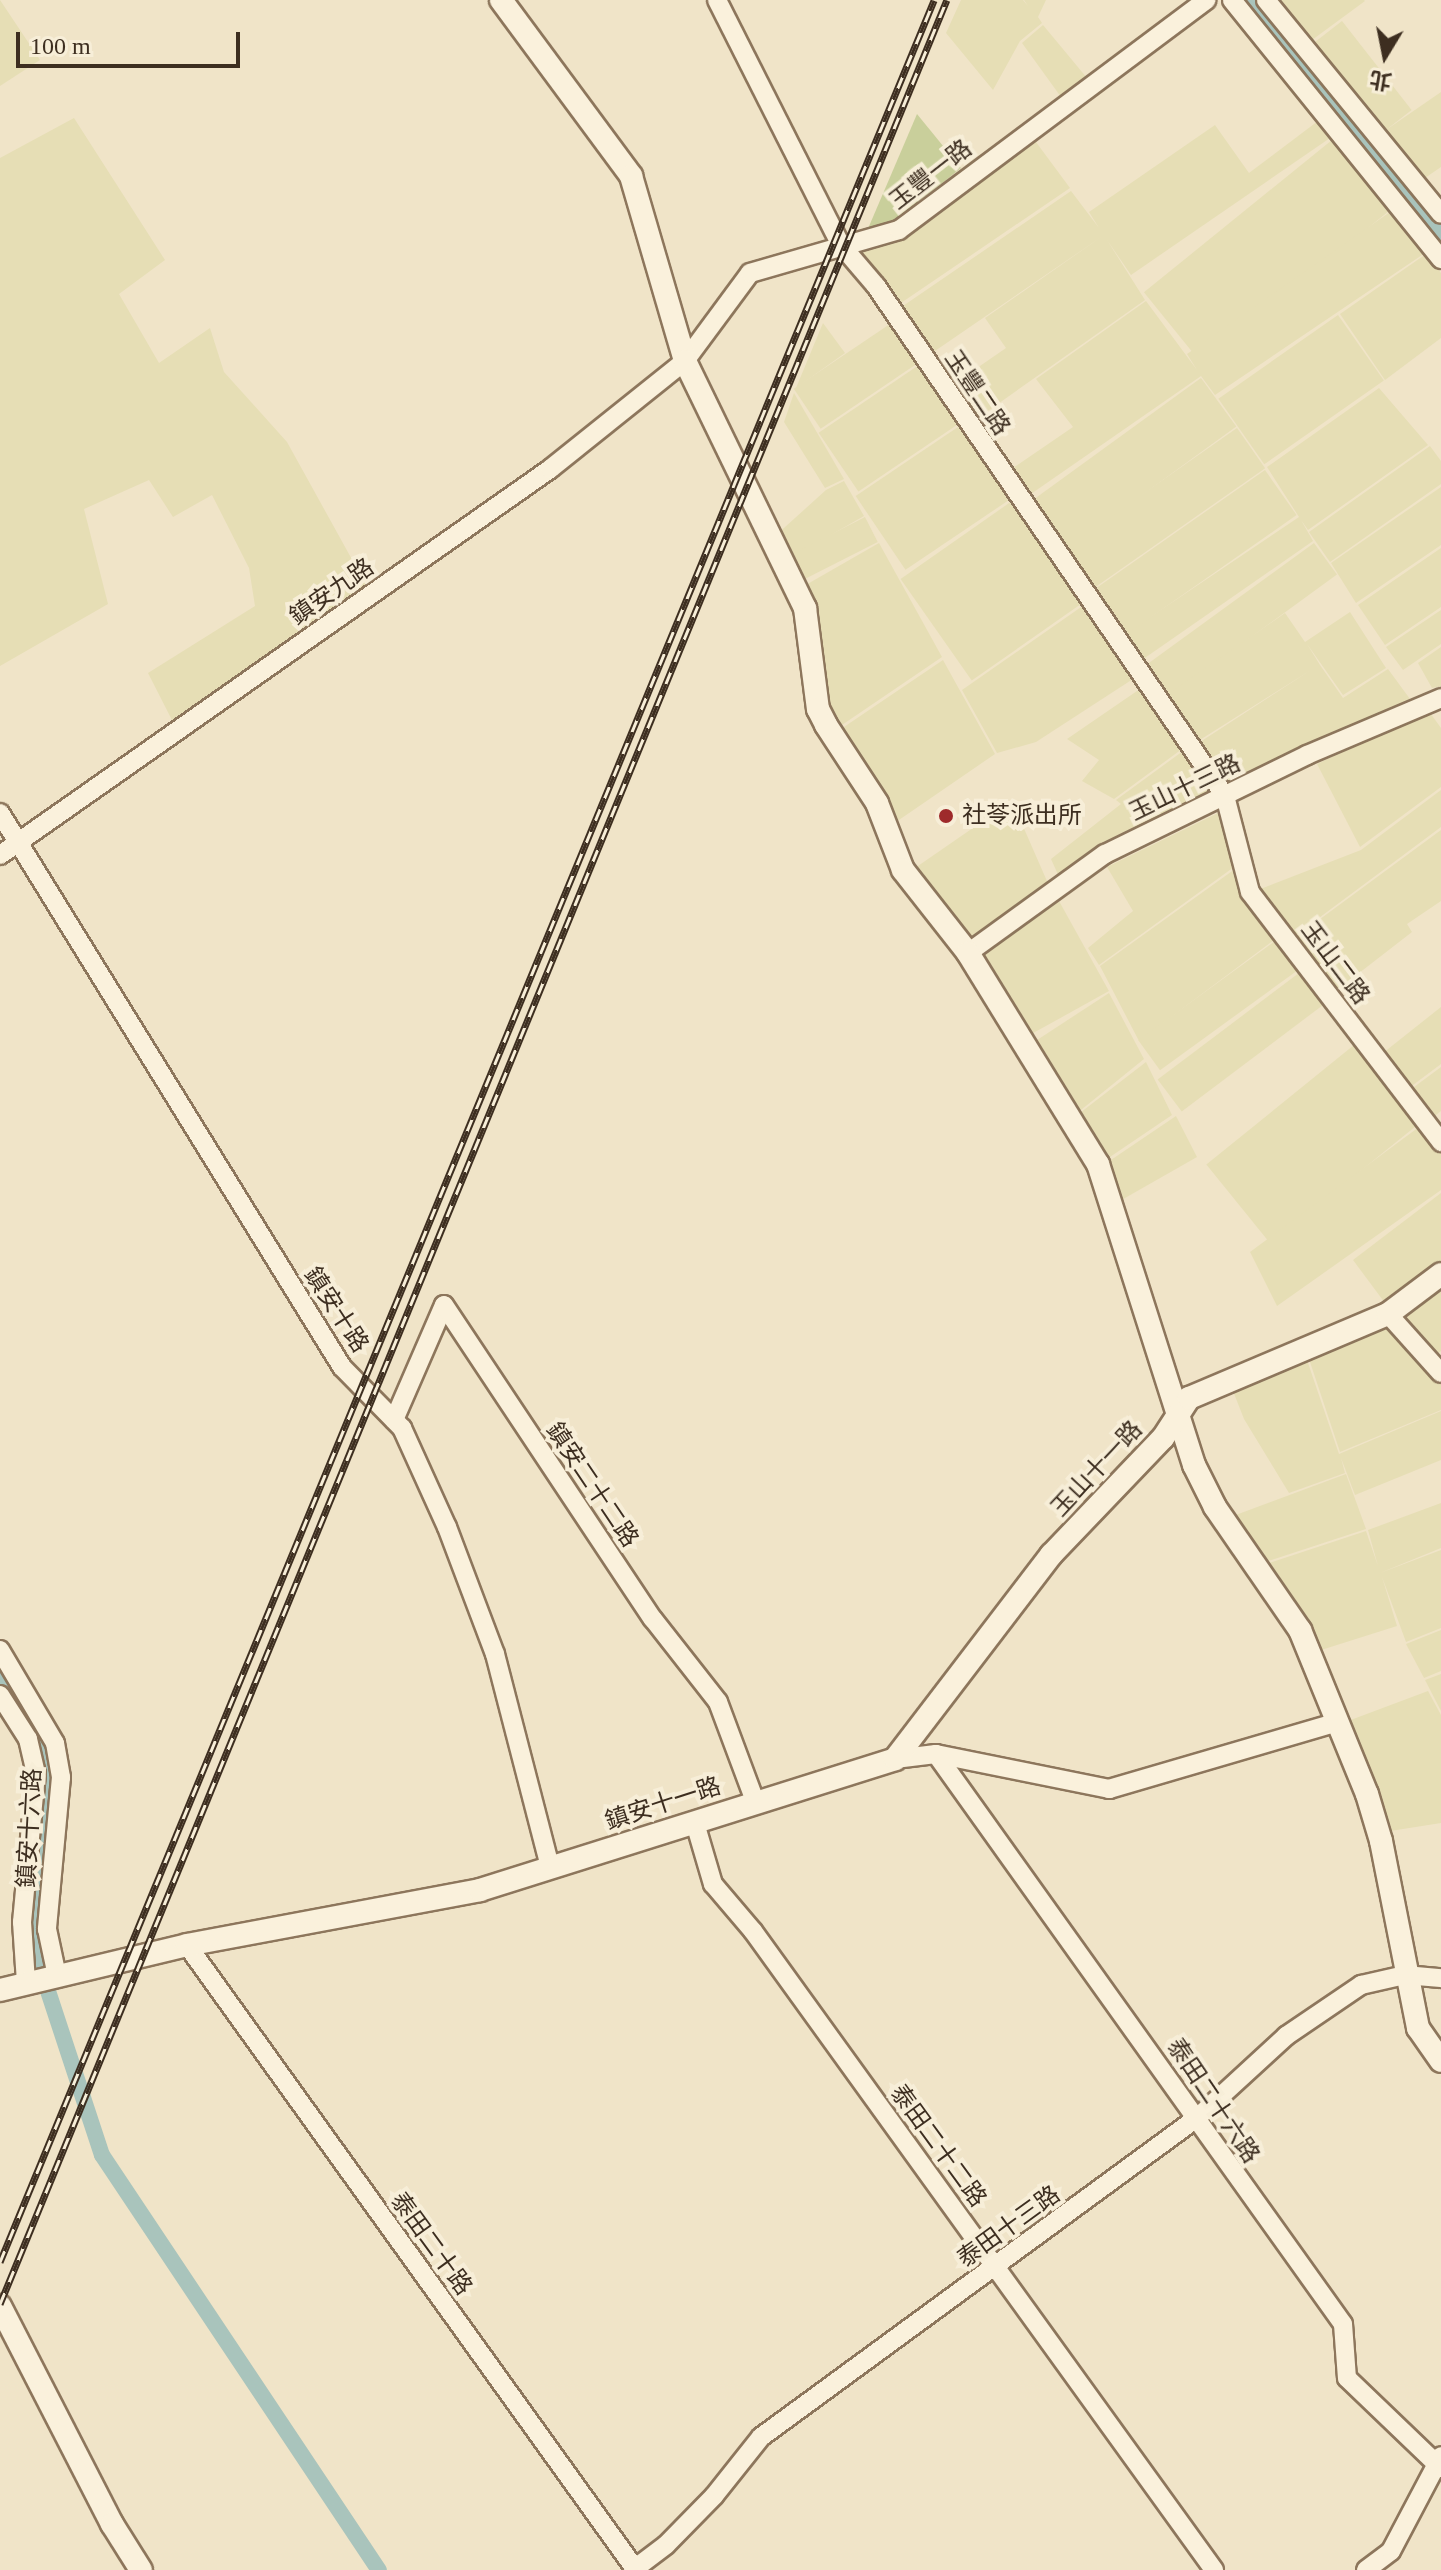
<!DOCTYPE html>
<meta charset="utf-8">
<style>
body{margin:0}
#map{position:relative;width:1441px;height:2570px;overflow:hidden;background:#f0e4c8;font-family:"Times New Roman","Noto Sans TC",serif}
div>[style]{position:absolute}
[style*='--x']{left:calc(var(--x)*1px);top:calc(var(--y)*1px);width:calc(var(--w)*1px);rotate:calc(var(--a)*1deg)}
.farmland>*{inset:0;background:#e6deb5;transform-origin:0 0}
.green>*{inset:0;background:#c9cf9b}
.canal>*{height:16px;margin:-8px;padding:0 8px;transform-origin:8px;border-radius:8px;background:#a9c4bc}
.roads{filter:drop-shadow(2px 0 #8d765c) drop-shadow(-2px 0 #8d765c) drop-shadow(0 2px #8d765c) drop-shadow(0 -2px #8d765c)}
.minor>*{height:18px;margin:-9px;padding:0 9px;transform-origin:9px;border-radius:9px;background:#faf1dc}
.tertiary>*{height:22px;margin:-11px;padding:0 11px;transform-origin:11px;border-radius:11px;background:#faf1dc}
.rail>*{height:7px;margin-top:-3.5px;transform-origin:0;background:repeating-linear-gradient(90deg,#f7eed8 0 12px,#3d2e20 0 24px);box-sizing:border-box;border-block:2px solid #3d2e20}
.dots>*{width:22px;height:22px;translate:-50% -50%;box-sizing:border-box;border:4px solid #f7eed8;border-radius:50%}
span{translate:-50% -50%;white-space:nowrap;text-align:center;line-height:1.15;-webkit-text-stroke:8px #f7eed8;paint-order:stroke}
.street-label{font-size:24px;color:#3d2e20}
.poi-label{font-size:24px;color:#3d2e20}
.left{translate:0 -50%;text-align:left}
.north{position:absolute;left:1345px;top:16px;width:80px;height:80px;-webkit-text-stroke:6px #f7eed8;paint-order:stroke;rotate:190deg;font-size:22px;font-weight:700;line-height:32px;text-align:center;color:#3d2e20}
.north::after{content:'';display:block;margin:auto;width:28px;height:36px;background:#3d2e20;clip-path:polygon(50% 0,100% 100%,50% 72%,0 100%)}
.scale{position:absolute;left:16px;top:32px;width:224px;height:36px;box-sizing:border-box;border:4px solid #3d2e20;border-top:0;padding-left:10px;font-size:24px;line-height:28px;white-space:nowrap;color:#3d2e20;-webkit-text-stroke:6px #f7eed8;paint-order:stroke}
</style>
<div id="map">
<div class="farmland">
<i style="clip-path:polygon(0 0,40px 60px,0 86px)"></i>
<i style="clip-path:polygon(961px 0,1023px 0,1028px 6px,1024px 0,1046px 0,1038px 17px,1042px 23px,1020px 41px,993px 90px,946px 33px)"></i>
<i style="clip-path:polygon(1281px 0,1364px 0,1365px 1px,1312px 40px)"></i>
<i style="left:1342px;top:21px;width:113px;height:35px;rotate:52deg"></i>
<i style="clip-path:polygon(1043px 25px,1087px 78px,1061px 97px,1022px 43px)"></i>
<i style="clip-path:polygon(1441px 92px,1441px 167px,1422px 180px,1383px 132px)"></i>
<i style="clip-path:polygon(74px 118px,165px 260px,119px 294px,159px 363px,210px 328px,224px 372px,287px 442px,370px 592px,175px 726px,148px 673px,255px 606px,249px 568px,212px 495px,173px 517px,149px 480px,84px 509px,108px 604px,0 666px,0 158px)"></i>
<i style="clip-path:polygon(1318px 121px,1330px 138px,1131px 275px,1107px 240px,1145px 300px,975px 420px,951px 386px,1006px 348px,985px 318px,1104px 235px,932px 353px,900px 308px,1071px 191px,1099px 228px,1089px 212px,1215px 125px,1249px 173px)"></i>
<i style="clip-path:polygon(1033px 138px,1070px 188px,898px 305px,856px 247px)"></i>
<i style="left:1332px;top:140px;width:91px;height:242px;rotate:51deg"></i>
<i style="clip-path:polygon(1390px 212px,1425px 253px,1215px 395px,1201px 376px,1028px 496px,1010px 470px,1073px 427px,1036px 379px,1146px 301px,1197px 370px,1187px 354px)"></i>
<i style="clip-path:polygon(1426px 254px,1441px 273px,1441px 338px,1385px 380px,1340px 314px)"></i>
<i style="left:1338px;top:315px;width:80px;height:146px;rotate:55deg"></i>
<i style="clip-path:polygon(823px 323px,845px 353px,796px 388px)"></i>
<i style="left:890px;top:324px;width:48px;height:116px;rotate:56deg"></i>
<i style="left:919px;top:365px;width:71px;height:121px;rotate:56deg"></i>
<i style="left:1201px;top:378px;width:60px;height:209px;rotate:54deg"></i>
<i style="clip-path:polygon(1379px 388px,1428px 445px,1308px 530px,1301px 520px,1313px 541px,1139px 662px,1122px 636px,1299px 517px,1267px 467px)"></i>
<i style="clip-path:polygon(794px 393px,844px 479px,825px 488px,784px 422px)"></i>
<i style="left:961px;top:425px;width:89px;height:127px;rotate:56deg"></i>
<i style="left:1237px;top:428px;width:49px;height:211px;rotate:55deg"></i>
<i style="clip-path:polygon(1430px 446px,1441px 461px,1441px 484px,1330px 562px,1309px 532px)"></i>
<i style="left:1265px;top:470px;width:55px;height:212px;rotate:55deg"></i>
<i style="clip-path:polygon(844px 481px,864px 516px,787px 560px,774px 537px,826px 490px)"></i>
<i style="clip-path:polygon(1441px 487px,1441px 545px,1356px 603px,1331px 563px)"></i>
<i style="left:1012px;top:501px;width:124px;height:136px;rotate:55deg"></i>
<i style="left:865px;top:517px;width:28px;height:89px;rotate:63deg"></i>
<i style="clip-path:polygon(879px 543px,942px 657px,839px 727px,823px 698px,804px 586px)"></i>
<i style="left:1314px;top:543px;width:39px;height:211px;rotate:54deg"></i>
<i style="clip-path:polygon(1441px 548px,1441px 607px,1385px 645px,1358px 605px)"></i>
<i style="clip-path:polygon(1084px 605px,1133px 679px,1036px 742px,997px 753px,962px 690px)"></i>
<i style="clip-path:polygon(1441px 610px,1441px 644px,1403px 670px,1386px 647px)"></i>
<i style="clip-path:polygon(1350px 612px,1386px 668px,1343px 695px,1307px 644px,1320px 665px,1343px 698px,1388px 669px,1410px 699px,1227px 788px,1197px 744px,1311px 670px,1195px 743px,1165px 696px,1285px 613px,1305px 642px)"></i>
<i style="clip-path:polygon(1441px 647px,1441px 686px,1432px 688px,1418px 663px)"></i>
<i style="clip-path:polygon(943px 660px,995px 754px,896px 822px,886px 795px,841px 729px)"></i>
<i style="clip-path:polygon(1137px 691px,1144px 692px,1182px 749px,1114px 799px,1082px 781px,1099px 760px,1067px 739px)"></i>
<i style="clip-path:polygon(1428px 710px,1441px 728px,1441px 787px,1360px 847px,1317px 764px)"></i>
<i style="clip-path:polygon(1183px 751px,1216px 795px,1060px 879px,1051px 859px,1121px 804px,1116px 800px)"></i>
<i style="clip-path:polygon(1441px 790px,1441px 827px,1292px 938px,1258px 890px,1361px 850px)"></i>
<i style="clip-path:polygon(1012px 801px,1050px 888px,969px 943px,915px 868px)"></i>
<i style="clip-path:polygon(1220px 812px,1234px 867px,1099px 965px,1088px 948px,1133px 911px,1107px 867px)"></i>
<i style="clip-path:polygon(1441px 830px,1441px 901px,1407px 924px,1412px 932px,1332px 994px,1293px 939px)"></i>
<i style="clip-path:polygon(1235px 869px,1243px 897px,1274px 940px,1139px 1041px,1100px 966px)"></i>
<i style="left:1059px;top:901px;width:103px;height:97px;rotate:61deg"></i>
<i style="left:1275px;top:941px;width:37px;height:169px;rotate:54deg"></i>
<i style="left:1299px;top:973px;width:40px;height:177px;rotate:53deg"></i>
<i style="clip-path:polygon(1109px 993px,1144px 1059px,1076px 1114px,1031px 1044px)"></i>
<i style="clip-path:polygon(1441px 1007px,1441px 1064px,1409px 1088px,1383px 1053px)"></i>
<i style="left:1354px;top:1045px;width:102px;height:190px;rotate:51deg"></i>
<i style="clip-path:polygon(1146px 1062px,1172px 1115px,1104px 1161px,1076px 1116px)"></i>
<i style="clip-path:polygon(1441px 1067px,1441px 1111px,1431px 1119px,1410px 1090px)"></i>
<i style="clip-path:polygon(1176px 1116px,1197px 1157px,1118px 1202px,1105px 1164px)"></i>
<i style="clip-path:polygon(1419px 1127px,1441px 1153px,1441px 1190px,1277px 1306px,1250px 1252px)"></i>
<i style="clip-path:polygon(1441px 1193px,1441px 1264px,1385px 1303px,1353px 1260px)"></i>
<i style="clip-path:polygon(1441px 1284px,1441px 1351px,1436px 1355px,1399px 1315px)"></i>
<i style="clip-path:polygon(1386px 1325px,1441px 1385px,1441px 1410px,1340px 1452px,1309px 1359px)"></i>
<i style="clip-path:polygon(1307px 1360px,1339px 1454px,1441px 1411px,1441px 1460px,1355px 1495px,1341px 1458px,1345px 1473px,1289px 1493px,1244px 1419px,1233px 1391px)"></i>
<i style="clip-path:polygon(1346px 1474px,1366px 1529px,1262px 1563px,1233px 1516px)"></i>
<i style="clip-path:polygon(1441px 1503px,1441px 1548px,1380px 1573px,1441px 1550px,1441px 1628px,1406px 1642px,1382px 1577px,1397px 1626px,1318px 1651px,1263px 1565px,1366px 1531px,1378px 1566px,1368px 1530px)"></i>
<i style="clip-path:polygon(1441px 1630px,1441px 1671px,1424px 1678px,1406px 1644px)"></i>
<i style="clip-path:polygon(1441px 1674px,1441px 1711px,1425px 1680px)"></i>
<i style="clip-path:polygon(1428px 1691px,1441px 1715px,1441px 1823px,1384px 1832px,1348px 1721px)"></i>
</div>
<div class="green">
<i style="clip-path:polygon(917px 114px,961px 168px,894px 222px,867px 231px)"></i>
</div>
<div class="canal">
<i style="--x:1251;--y:0;--w:303;--a:51.2"></i>
<i style="--x:0;--y:1673;--w:76;--a:57.4"></i>
<i style="--x:41;--y:1737;--w:23;--a:70"></i>
<i style="--x:49;--y:1759;--w:171;--a:95.4"></i>
<i style="--x:33;--y:1929;--w:37;--a:76"></i>
<i style="--x:48;--y:1991;--w:173;--a:71.8"></i>
<i style="--x:102;--y:2155;--w:499;--a:56.3"></i>
</div>
<div class="roads">
<div class="minor">
<i style="--x:717;--y:0;--w:275;--a:63.2"></i>
<i style="--x:841;--y:245;--w:54;--a:49.5"></i>
<i style="--x:876;--y:286;--w:618;--a:55.62"></i>
<i style="--x:1225;--y:796;--w:99;--a:75.4"></i>
<i style="--x:1250;--y:892;--w:315;--a:52.6"></i>
<i style="--x:1232;--y:0;--w:333;--a:51.1"></i>
<i style="--x:1266;--y:0;--w:276;--a:50.7"></i>
<i style="--x:0;--y:813;--w:651;--a:58.31"></i>
<i style="--x:342;--y:1367;--w:86;--a:45.5"></i>
<i style="--x:402;--y:1428;--w:109;--a:65.6"></i>
<i style="--x:447;--y:1527;--w:136;--a:69.3"></i>
<i style="--x:495;--y:1654;--w:220;--a:75.5"></i>
<i style="--x:0;--y:855;--w:672;--a:-35.06"></i>
<i style="--x:550;--y:469;--w:173;--a:-38.7"></i>
<i style="--x:685;--y:361;--w:109;--a:-53.5"></i>
<i style="--x:750;--y:273;--w:155;--a:-16.1"></i>
<i style="--x:899;--y:230;--w:384;--a:-36.8"></i>
<i style="--x:968;--y:953;--w:169;--a:-35.9"></i>
<i style="--x:1105;--y:854;--w:225;--a:-26.1"></i>
<i style="--x:1307;--y:755;--w:146;--a:-23"></i>
<i style="--x:1388;--y:1314;--w:79;--a:48.1"></i>
<i style="--x:394;--y:1420;--w:125;--a:-66.5"></i>
<i style="--x:444;--y:1305;--w:377;--a:56.4"></i>
<i style="--x:653;--y:1619;--w:105;--a:51.9"></i>
<i style="--x:718;--y:1702;--w:106;--a:69.5"></i>
<i style="--x:0;--y:1650;--w:108;--a:59.4"></i>
<i style="--x:55;--y:1743;--w:35;--a:80"></i>
<i style="--x:61;--y:1777;--w:153;--a:95.3"></i>
<i style="--x:47;--y:1929;--w:48;--a:78"></i>
<i style="--x:0;--y:1695;--w:52;--a:57.5"></i>
<i style="--x:28;--y:1739;--w:36;--a:77"></i>
<i style="--x:36;--y:1774;--w:149;--a:95.4"></i>
<i style="--x:22;--y:1922;--w:60;--a:86.2"></i>
<i style="--x:936;--y:1754;--w:700;--a:54.47"></i>
<i style="--x:1343;--y:2324;--w:54;--a:85.8"></i>
<i style="--x:1347;--y:2378;--w:130;--a:43.8"></i>
<i style="--x:895;--y:1759;--w:41;--a:-7"></i>
<i style="--x:936;--y:1754;--w:177;--a:11.4"></i>
<i style="--x:1109;--y:1789;--w:239;--a:-16.3"></i>
<i style="--x:695;--y:1823;--w:64;--a:73.6"></i>
<i style="--x:713;--y:1884;--w:62;--a:49.6"></i>
<i style="--x:753;--y:1931;--w:788;--a:54.19"></i>
<i style="--x:187;--y:1945;--w:770;--a:54.31"></i>
<i style="--x:633;--y:2570;--w:41;--a:-37.1"></i>
<i style="--x:666;--y:2545;--w:69;--a:-45.6"></i>
<i style="--x:714;--y:2496;--w:75;--a:-51.5"></i>
<i style="--x:761;--y:2437;--w:542;--a:-36.21"></i>
<i style="--x:1198;--y:2117;--w:120;--a:-42.6"></i>
<i style="--x:1286;--y:2036;--w:91;--a:-34.2"></i>
<i style="--x:1361;--y:1985;--w:45;--a:-12.8"></i>
<i style="--x:1405;--y:1975;--w:36;--a:5"></i>
<i style="--x:1366;--y:2570;--w:31;--a:-37"></i>
<i style="--x:1391;--y:2551;--w:107;--a:-62.2"></i>
</div>
<div class="tertiary">
<i style="--x:501;--y:0;--w:219;--a:53.5"></i>
<i style="--x:631;--y:176;--w:193;--a:73.7"></i>
<i style="--x:685;--y:361;--w:275;--a:64.1"></i>
<i style="--x:805;--y:608;--w:102;--a:82.7"></i>
<i style="--x:818;--y:709;--w:18;--a:63"></i>
<i style="--x:826;--y:725;--w:93;--a:56.8"></i>
<i style="--x:877;--y:803;--w:72;--a:68.8"></i>
<i style="--x:903;--y:870;--w:105;--a:51.9"></i>
<i style="--x:968;--y:953;--w:248;--a:58.4"></i>
<i style="--x:1098;--y:1164;--w:316;--a:72.3"></i>
<i style="--x:1194;--y:1465;--w:47;--a:63.4"></i>
<i style="--x:1215;--y:1507;--w:150;--a:55.4"></i>
<i style="--x:1300;--y:1630;--w:177;--a:67.8"></i>
<i style="--x:1367;--y:1794;--w:49;--a:73.4"></i>
<i style="--x:1381;--y:1841;--w:191;--a:78.8"></i>
<i style="--x:1418;--y:2028;--w:40;--a:55.1"></i>
<i style="--x:0;--y:1990;--w:192;--a:-13.5"></i>
<i style="--x:187;--y:1945;--w:298;--a:-10.6"></i>
<i style="--x:480;--y:1890;--w:435;--a:-17.5"></i>
<i style="--x:895;--y:1759;--w:257;--a:-52.6"></i>
<i style="--x:1051;--y:1555;--w:162;--a:-46.3"></i>
<i style="--x:1163;--y:1438;--w:48;--a:-57"></i>
<i style="--x:1189;--y:1398;--w:216;--a:-22.9"></i>
<i style="--x:1388;--y:1314;--w:66;--a:-37"></i>
<i style="--x:0;--y:2306;--w:245;--a:62.8"></i>
<i style="--x:112;--y:2524;--w:54;--a:57.8"></i>
</div>
</div>
<div class="rail">
<i style="--x:0;--y:2262;--w:2447;--a:-67.56"></i>
<i style="--x:0;--y:2304;--w:2491;--a:-67.66"></i>
</div>
<div class="dots">
<i style="left:946px;top:816px;background:#9e2a2b"></i>
</div>
<div class="street-label">
<span style="left:931px;top:175px;rotate:-38deg">玉豐一路</span>
<span style="left:977px;top:393px;rotate:56deg">玉豐二路</span>
<span style="left:332px;top:592px;rotate:-35deg">鎮安九路</span>
<span style="left:1185px;top:788px;rotate:-26deg">玉山十三路</span>
<span style="left:1335px;top:963px;rotate:53deg">玉山二路</span>
<span style="left:336px;top:1310px;rotate:57deg">鎮安十路</span>
<span style="left:1097px;top:1469px;rotate:-47deg">玉山十一路</span>
<span style="left:592px;top:1485px;rotate:56deg">鎮安二十二路</span>
<span style="left:663px;top:1804px;rotate:-18deg">鎮安十一路</span>
<span style="left:30px;top:1828px;rotate:-87deg">鎮安十六路</span>
<span style="left:1213px;top:2101px;rotate:56deg">泰田二十六路</span>
<span style="left:938px;top:2146px;rotate:54deg">泰田二十二路</span>
<span style="left:1009px;top:2227px;rotate:-36deg">泰田十三路</span>
<span style="left:431px;top:2244px;rotate:54deg">泰田二十路</span>
</div>
<div class="poi-label">
<span class="left" style="left:962px;top:816px">社苓派出所</span>
</div>
<div class="north">北</div>
<div class="scale">100 m</div>
</div>
